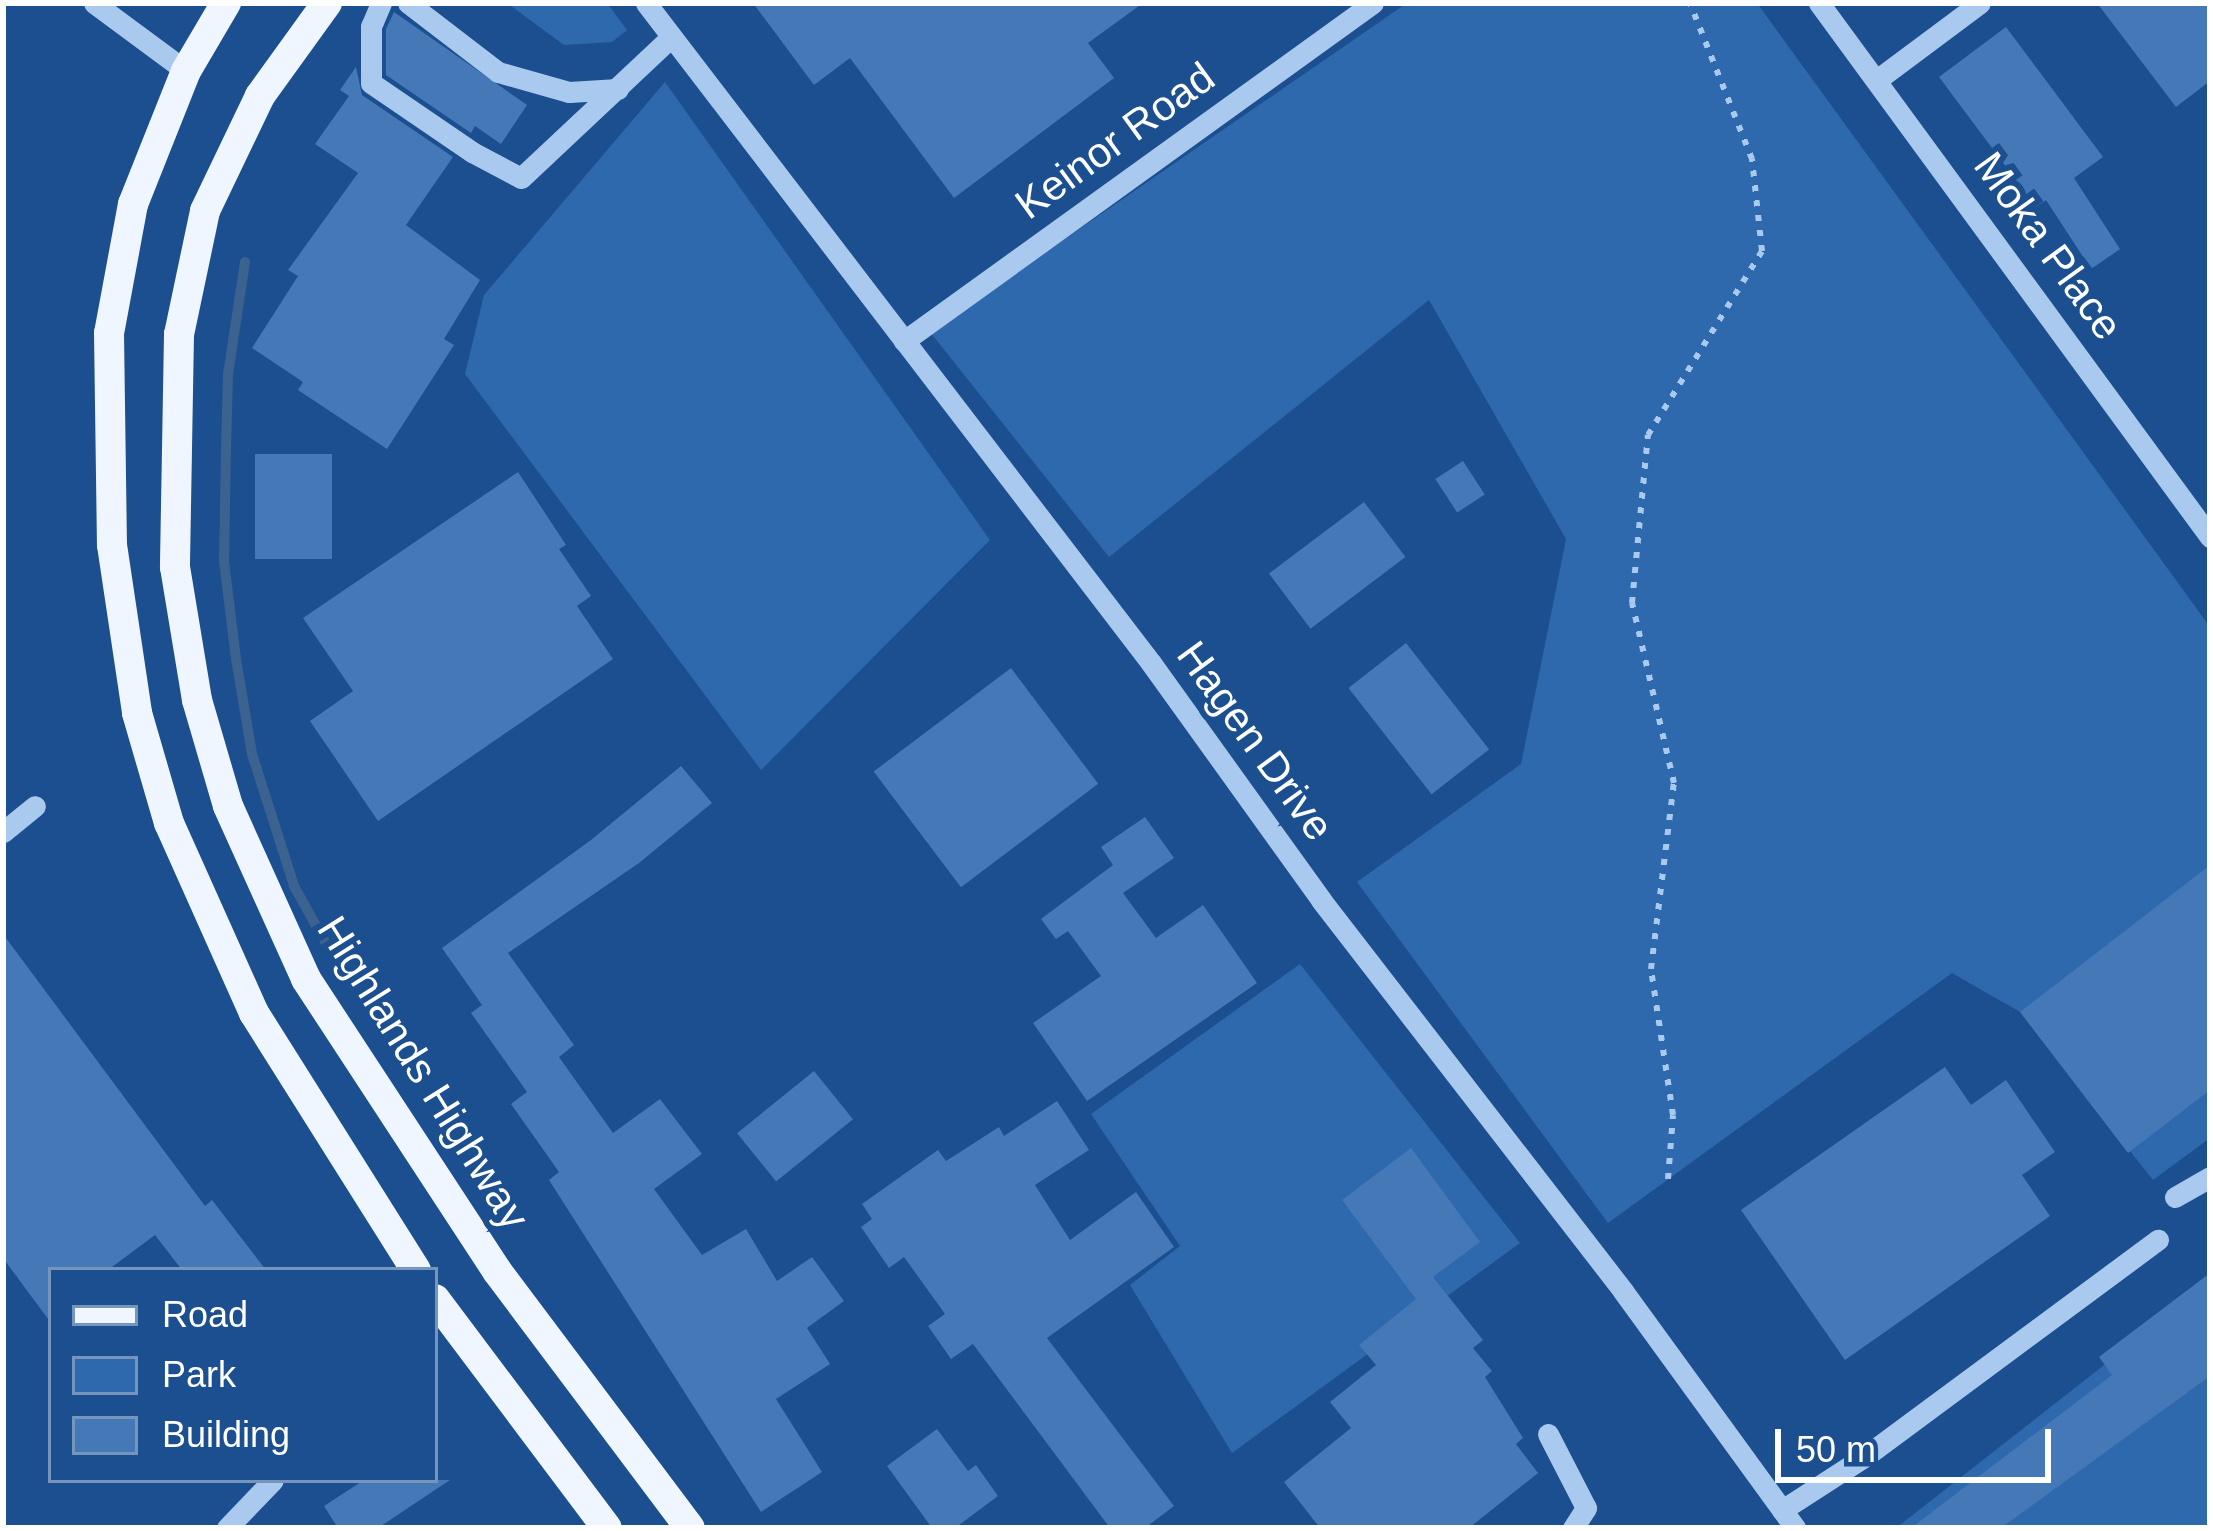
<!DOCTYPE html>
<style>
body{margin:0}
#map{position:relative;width:2213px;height:1531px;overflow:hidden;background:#1b4f8f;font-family:Helvetica,sans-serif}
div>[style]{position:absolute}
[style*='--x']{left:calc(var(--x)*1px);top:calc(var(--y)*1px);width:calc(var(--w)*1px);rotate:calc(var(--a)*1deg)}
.green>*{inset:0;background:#2e69ad}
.stream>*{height:10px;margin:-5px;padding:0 5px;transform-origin:5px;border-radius:5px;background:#3c6290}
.building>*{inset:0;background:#4478b7;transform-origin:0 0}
.path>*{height:6px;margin-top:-3px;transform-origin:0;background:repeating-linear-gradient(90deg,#a9c9ee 0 6px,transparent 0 15px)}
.minor>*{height:21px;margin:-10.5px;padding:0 10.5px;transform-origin:10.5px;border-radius:10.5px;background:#a9c9ee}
.major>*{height:30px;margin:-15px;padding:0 15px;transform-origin:15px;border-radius:15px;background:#f0f6ff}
span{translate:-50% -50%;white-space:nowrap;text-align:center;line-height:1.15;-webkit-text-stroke:12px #1b4f8f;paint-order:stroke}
.street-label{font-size:42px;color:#fff}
.frame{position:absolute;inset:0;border:6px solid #fff;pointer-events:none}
.legend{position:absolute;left:48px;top:1267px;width:390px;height:216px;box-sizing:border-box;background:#1b4f8f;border:3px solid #7695bc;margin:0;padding:15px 21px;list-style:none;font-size:36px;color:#fff}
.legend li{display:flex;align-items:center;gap:24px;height:60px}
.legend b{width:60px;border:3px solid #7695bc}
.scale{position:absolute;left:1775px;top:1429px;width:276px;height:54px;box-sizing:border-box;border:6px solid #fff;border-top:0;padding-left:15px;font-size:36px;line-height:42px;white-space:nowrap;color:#fff;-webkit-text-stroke:9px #1b4f8f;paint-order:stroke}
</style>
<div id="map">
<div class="green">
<i style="clip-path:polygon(507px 3px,607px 3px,627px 30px,612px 42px,564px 45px)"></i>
<i style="clip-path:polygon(1407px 3px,1757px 3px,2210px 627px,2210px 1138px,2153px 1180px,2020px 1012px,1952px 973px,1608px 1223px,1357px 882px,1521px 764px,1566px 539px,1429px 300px,1109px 557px,930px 332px)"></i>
<i style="clip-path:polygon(665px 82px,990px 540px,761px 770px,465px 374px,484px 295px)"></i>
<i style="clip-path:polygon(1300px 964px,1520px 1243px,1232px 1453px,1130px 1285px,1180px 1246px,1091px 1114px)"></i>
<i style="clip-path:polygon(2210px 1282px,2210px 1528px,1896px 1528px)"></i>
</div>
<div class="stream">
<i style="--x:245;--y:262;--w:113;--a:98.6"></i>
<i style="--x:228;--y:374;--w:75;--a:91.5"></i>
<i style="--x:226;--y:449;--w:112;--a:91"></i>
<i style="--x:224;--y:561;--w:99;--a:83"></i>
<i style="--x:236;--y:659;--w:96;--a:80.4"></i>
<i style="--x:252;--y:754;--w:139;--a:72.3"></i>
<i style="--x:294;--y:886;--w:95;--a:61"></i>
</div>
<div class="building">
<i style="clip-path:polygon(753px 3px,1143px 3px,1088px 43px,1114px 78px,954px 198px,850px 58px,814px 85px)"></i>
<i style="clip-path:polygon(2097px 3px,2210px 3px,2210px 81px,2176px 107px)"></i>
<i style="clip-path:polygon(394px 12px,527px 105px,501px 144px,475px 126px,471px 133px,386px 75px,386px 29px)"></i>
<i style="clip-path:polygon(2006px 27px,2103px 157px,2074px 178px,2120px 249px,2091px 269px,2046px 200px,2036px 207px,1939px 77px)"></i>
<i style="clip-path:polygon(356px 67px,362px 95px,453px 157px,406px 225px,480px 280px,444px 339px,454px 345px,387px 449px,298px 390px,303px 382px,252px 348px,298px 276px,288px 270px,358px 173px,315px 144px,349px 96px,340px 90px)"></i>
<i style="left:255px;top:454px;width:77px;height:105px"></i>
<i style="left:1463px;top:461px;width:40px;height:33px;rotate:57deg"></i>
<i style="clip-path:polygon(518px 472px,566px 545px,559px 549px,591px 596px,577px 606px,613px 659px,378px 821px,310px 721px,353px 691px,303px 618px)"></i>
<i style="left:1364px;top:502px;width:69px;height:119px;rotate:53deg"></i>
<i style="left:1406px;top:643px;width:135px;height:73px;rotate:52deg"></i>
<i style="left:1011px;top:668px;width:145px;height:172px;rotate:53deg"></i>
<i style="clip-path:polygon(681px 766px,712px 803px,639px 863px,508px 953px,574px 1045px,559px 1057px,613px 1133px,660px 1099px,702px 1154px,654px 1189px,702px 1255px,746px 1229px,777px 1281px,812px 1257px,844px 1301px,807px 1328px,830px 1364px,776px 1399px,822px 1472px,761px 1512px,549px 1180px,559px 1172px,511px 1104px,527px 1092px,471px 1013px,482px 1005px,442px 948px,591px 840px)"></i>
<i style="clip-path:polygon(1145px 817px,1174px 858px,1123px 893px,1156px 938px,1203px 905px,1257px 983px,1087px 1101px,1033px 1023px,1101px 976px,1068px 931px,1056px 939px,1041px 919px,1113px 865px,1101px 847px)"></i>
<i style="clip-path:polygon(2210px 865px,2210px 1090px,2128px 1153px,2020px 1012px)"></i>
<i style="clip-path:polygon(3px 934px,205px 1206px,212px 1200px,266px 1270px,182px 1270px,155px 1235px,108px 1270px,51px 1270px,51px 1323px,3px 1258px)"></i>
<i style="clip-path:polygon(1945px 1067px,1971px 1105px,2006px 1080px,2055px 1152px,2022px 1175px,2050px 1216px,1845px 1360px,1741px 1210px)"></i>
<i style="left:814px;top:1071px;width:62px;height:99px;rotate:51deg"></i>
<i style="clip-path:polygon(1057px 1101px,1089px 1150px,1035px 1185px,1070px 1240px,1136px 1192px,1174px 1247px,1047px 1338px,1174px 1506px,1145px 1528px,1110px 1528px,973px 1344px,951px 1359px,928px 1326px,945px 1314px,904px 1257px,889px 1268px,861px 1227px,872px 1219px,862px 1204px,938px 1150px,946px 1161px,999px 1127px,1004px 1136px)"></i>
<i style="clip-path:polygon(1411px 1148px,1480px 1242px,1433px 1277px,1483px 1340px,1473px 1348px,1492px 1371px,1485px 1377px,1523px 1438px,1516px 1444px,1538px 1473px,1469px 1528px,1320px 1528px,1284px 1482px,1351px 1428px,1330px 1402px,1376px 1365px,1359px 1345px,1416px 1299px,1342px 1200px)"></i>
<i style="clip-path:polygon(2210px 1273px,2210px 1376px,2001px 1528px,1911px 1528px,2112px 1375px,2099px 1357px)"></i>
<i style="clip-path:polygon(937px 1429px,968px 1471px,976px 1465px,998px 1496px,955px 1528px,932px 1528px,887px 1466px)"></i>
<i style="clip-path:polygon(364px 1480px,450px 1480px,378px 1528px,338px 1528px,324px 1506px)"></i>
</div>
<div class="path">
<i style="--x:1668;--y:1179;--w:64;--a:-85.5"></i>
<i style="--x:1673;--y:1115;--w:148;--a:-98.6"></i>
<i style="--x:1651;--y:969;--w:187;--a:-83"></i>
<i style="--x:1674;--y:783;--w:185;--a:-103.1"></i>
<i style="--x:1632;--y:603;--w:169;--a:-84.6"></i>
<i style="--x:1648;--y:435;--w:216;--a:-58.2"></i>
<i style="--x:1762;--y:251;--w:93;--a:-96.2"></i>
<i style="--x:1752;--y:159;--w:168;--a:-111.7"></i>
</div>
<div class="minor">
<i style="--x:94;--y:3;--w:114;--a:36.5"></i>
<i style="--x:381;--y:3;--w:25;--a:113"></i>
<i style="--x:371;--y:26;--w:57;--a:90"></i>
<i style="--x:371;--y:83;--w:122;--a:34.3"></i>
<i style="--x:472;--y:152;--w:55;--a:28"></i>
<i style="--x:521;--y:178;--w:204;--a:-43.2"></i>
<i style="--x:408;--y:3;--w:113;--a:37.5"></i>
<i style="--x:498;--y:72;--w:74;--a:15.7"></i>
<i style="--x:569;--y:92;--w:49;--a:-3.5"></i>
<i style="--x:646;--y:3;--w:831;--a:52.58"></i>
<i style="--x:1151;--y:663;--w:292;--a:54.3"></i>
<i style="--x:1321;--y:900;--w:494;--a:52.3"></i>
<i style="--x:1623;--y:1291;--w:293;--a:54"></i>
<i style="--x:1819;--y:3;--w:662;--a:53.79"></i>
<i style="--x:1878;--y:79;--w:127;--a:-36.7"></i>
<i style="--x:904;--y:341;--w:578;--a:-35.78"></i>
<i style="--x:3;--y:832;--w:41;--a:-39.1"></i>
<i style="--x:2175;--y:1197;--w:40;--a:-29.7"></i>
<i style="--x:1548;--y:1434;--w:83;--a:62.8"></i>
<i style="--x:1586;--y:1508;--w:24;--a:123"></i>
<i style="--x:1782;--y:1510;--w:101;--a:-32.9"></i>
<i style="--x:1867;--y:1455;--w:362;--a:-36.5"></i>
<i style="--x:227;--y:1528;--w:66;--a:-46.2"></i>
</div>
<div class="major">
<i style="--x:226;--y:3;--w:79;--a:120.5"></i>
<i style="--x:186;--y:71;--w:143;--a:111.7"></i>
<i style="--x:133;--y:204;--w:131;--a:100.5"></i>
<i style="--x:109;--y:333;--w:212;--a:89.2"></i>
<i style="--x:112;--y:545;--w:170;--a:81.5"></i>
<i style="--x:137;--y:713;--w:115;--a:73.8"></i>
<i style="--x:169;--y:823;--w:208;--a:65.9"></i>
<i style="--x:254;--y:1013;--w:304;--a:57.8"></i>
<i style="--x:327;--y:3;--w:115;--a:125.8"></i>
<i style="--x:260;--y:96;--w:127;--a:115.6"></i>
<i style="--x:205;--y:211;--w:126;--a:101.9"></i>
<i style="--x:179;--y:334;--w:233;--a:91"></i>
<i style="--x:175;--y:567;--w:135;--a:80.6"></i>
<i style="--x:197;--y:700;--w:110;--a:73.7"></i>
<i style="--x:228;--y:806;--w:190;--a:65.7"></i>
<i style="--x:306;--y:979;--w:349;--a:56.8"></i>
<i style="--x:497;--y:1271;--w:321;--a:53.1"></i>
<i style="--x:435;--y:1299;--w:286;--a:53.1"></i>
</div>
<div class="street-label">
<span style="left:1115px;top:141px;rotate:-36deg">Keinor Road</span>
<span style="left:2048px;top:246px;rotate:54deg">Moka Place</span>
<span style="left:1255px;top:741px;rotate:54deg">Hagen Drive</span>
<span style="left:423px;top:1073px;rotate:58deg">Highlands Highway</span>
</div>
<div class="frame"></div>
<ul class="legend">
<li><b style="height:15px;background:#f0f6ff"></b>Road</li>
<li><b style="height:33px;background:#2e69ad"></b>Park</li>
<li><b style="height:33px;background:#4478b7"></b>Building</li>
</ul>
<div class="scale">50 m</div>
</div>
